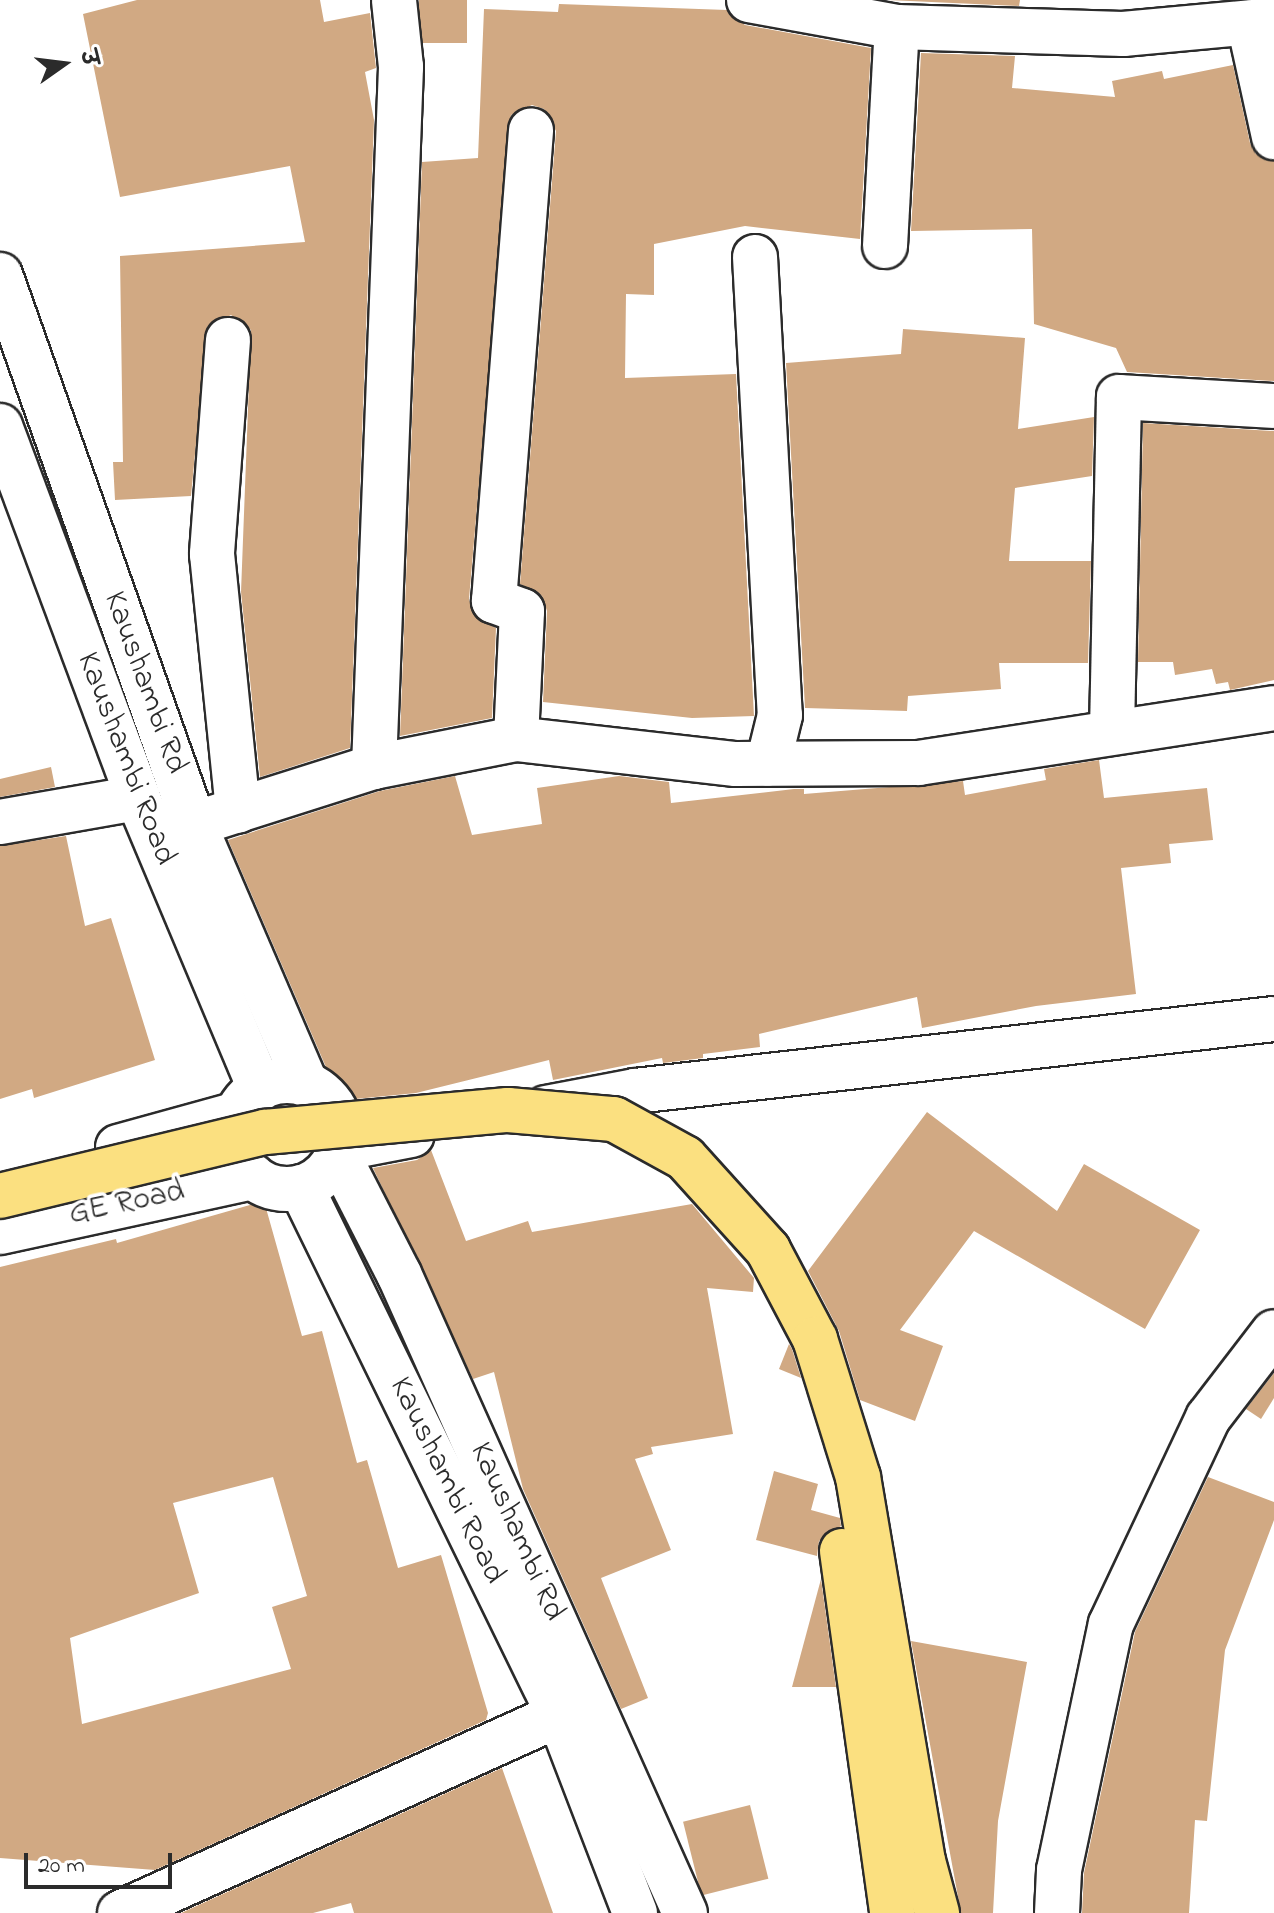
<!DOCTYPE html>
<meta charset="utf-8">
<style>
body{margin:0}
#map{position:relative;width:1274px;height:1913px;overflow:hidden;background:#fff;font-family:"Indie Flower","Playpen Sans Deva",sans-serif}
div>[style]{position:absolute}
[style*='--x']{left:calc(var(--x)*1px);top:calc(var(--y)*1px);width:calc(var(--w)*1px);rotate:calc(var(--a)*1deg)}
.building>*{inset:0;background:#d1a983;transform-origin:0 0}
.roads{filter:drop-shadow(2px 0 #2b2b2b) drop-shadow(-2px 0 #2b2b2b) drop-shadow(0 2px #2b2b2b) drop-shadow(0 -2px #2b2b2b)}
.street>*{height:44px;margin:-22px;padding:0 22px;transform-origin:22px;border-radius:22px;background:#fff}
.secondary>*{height:44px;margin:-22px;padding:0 22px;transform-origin:22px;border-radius:22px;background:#fff}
.secondary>.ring{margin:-22px;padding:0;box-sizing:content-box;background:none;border:44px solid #fff;border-radius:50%}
.bridges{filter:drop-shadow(2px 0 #2b2b2b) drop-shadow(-2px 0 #2b2b2b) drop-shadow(0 2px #2b2b2b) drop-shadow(0 -2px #2b2b2b)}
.primary-bridge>*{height:44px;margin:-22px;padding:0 22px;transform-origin:22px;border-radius:22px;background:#fbe080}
span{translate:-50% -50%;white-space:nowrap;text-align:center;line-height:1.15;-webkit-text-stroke:7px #fff;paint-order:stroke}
.street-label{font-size:32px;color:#2b2b2b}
.north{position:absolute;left:24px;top:24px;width:80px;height:80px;-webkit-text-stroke:6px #fff;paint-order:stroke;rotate:76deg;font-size:22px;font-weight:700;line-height:32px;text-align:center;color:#2b2b2b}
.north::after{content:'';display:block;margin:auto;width:28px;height:36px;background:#2b2b2b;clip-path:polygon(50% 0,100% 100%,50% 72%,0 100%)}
.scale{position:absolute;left:24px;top:1853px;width:148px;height:36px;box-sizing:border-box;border:4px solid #2b2b2b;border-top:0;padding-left:10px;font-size:24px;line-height:28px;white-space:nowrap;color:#2b2b2b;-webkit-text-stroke:6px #fff;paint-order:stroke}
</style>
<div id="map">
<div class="building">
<i style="clip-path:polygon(137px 0,320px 0,324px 22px,370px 13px,376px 68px,365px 72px,374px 120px,350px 748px,260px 777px,241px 592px,251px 330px,231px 315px,207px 327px,191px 496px,115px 500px,113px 462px,123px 462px,120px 256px,305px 242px,290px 166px,120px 197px,83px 14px)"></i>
<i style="left:419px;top:0;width:48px;height:43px"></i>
<i style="clip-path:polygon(888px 0,1020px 0,1019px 6px)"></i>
<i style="clip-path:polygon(559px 4px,727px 10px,745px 25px,871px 48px,860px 239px,745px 226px,654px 244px,654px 295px,626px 294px,625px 378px,736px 374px,754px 716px,692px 718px,543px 702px,547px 611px,542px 596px,520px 584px,556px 131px,544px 109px,532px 105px,511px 115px,469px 599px,474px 615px,496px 628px,492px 718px,400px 736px,422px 162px,478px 158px,484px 9px,558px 12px)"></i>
<i style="clip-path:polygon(921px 53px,1015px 56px,1012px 88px,1115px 97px,1112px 81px,1162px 71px,1164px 79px,1233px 65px,1250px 143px,1256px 154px,1274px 161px,1274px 381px,1127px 372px,1116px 348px,1034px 324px,1032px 229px,911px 231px)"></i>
<i style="clip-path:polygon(903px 329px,1025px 338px,1018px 429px,1094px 417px,1092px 476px,1015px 488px,1009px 561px,1091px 561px,1088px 663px,999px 663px,1001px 689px,908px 696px,907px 711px,805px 708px,786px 363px,901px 354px)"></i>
<i style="clip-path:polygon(1143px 423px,1274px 431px,1274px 680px,1230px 690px,1228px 682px,1216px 684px,1212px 669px,1175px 675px,1173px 662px,1138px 662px)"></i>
<i style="clip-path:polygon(1099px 760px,1104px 798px,1207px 788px,1213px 840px,1169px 844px,1171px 863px,1121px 868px,1136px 994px,1036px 1006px,922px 1028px,917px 997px,759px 1034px,760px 1047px,703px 1054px,703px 1058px,663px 1063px,662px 1058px,553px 1080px,549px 1060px,416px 1093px,335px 1101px,329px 1074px,228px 840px,380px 791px,455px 776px,472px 835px,542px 824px,537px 788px,619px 776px,669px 782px,671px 803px,794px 789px,804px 789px,804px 794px,963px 781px,965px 795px,1046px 780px,1044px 769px)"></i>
<i style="clip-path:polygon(51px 767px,55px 787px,0 797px,0 779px)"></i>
<i style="clip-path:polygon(66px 836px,85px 926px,111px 918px,155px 1060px,34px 1098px,32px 1089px,0 1099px,0 846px)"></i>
<i style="clip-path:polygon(927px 1112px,1057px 1211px,1084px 1164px,1200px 1230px,1145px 1329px,974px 1231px,900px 1330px,943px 1346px,915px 1421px,860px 1400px,839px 1331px,808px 1271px)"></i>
<i style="clip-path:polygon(431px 1150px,466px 1241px,528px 1221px,532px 1232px,692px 1204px,754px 1278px,753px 1292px,707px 1288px,733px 1434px,651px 1447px,653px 1454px,635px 1459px,671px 1550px,601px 1578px,648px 1698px,621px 1709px,523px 1489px,494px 1372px,473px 1379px,373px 1168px,417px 1160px)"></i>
<i style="clip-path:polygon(evenodd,264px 1201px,302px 1336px,322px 1331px,357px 1463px,367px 1460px,398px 1568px,441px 1555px,488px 1713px,486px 1720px,155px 1870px,0 1858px,0 1267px,116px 1239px,117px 1243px,264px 1201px,273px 1477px,307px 1596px,272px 1607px,291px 1669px,82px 1724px,70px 1638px,199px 1593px,173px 1503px,273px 1477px)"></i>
<i style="clip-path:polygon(789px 1344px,792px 1349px,801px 1378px,779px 1369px)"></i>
<i style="clip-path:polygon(1274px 1373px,1274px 1398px,1261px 1419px,1246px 1409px)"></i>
<i style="clip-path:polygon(774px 1471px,818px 1484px,811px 1510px,840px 1518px,841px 1526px,819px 1541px,817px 1556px,756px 1540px)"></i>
<i style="clip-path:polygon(1208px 1477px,1274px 1502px,1274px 1520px,1225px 1650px,1207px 1821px,1195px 1820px,1189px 1913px,1082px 1913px,1084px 1873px,1135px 1632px)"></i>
<i style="clip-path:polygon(821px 1579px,836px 1687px,792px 1687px)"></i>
<i style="clip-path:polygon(911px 1641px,1027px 1662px,998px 1821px,993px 1913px,961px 1913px)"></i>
<i style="clip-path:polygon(502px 1768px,553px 1913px,354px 1913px,351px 1903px,313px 1913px,181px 1913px)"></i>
<i style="left:750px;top:1805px;width:76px;height:69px;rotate:76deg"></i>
</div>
<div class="roads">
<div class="street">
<i style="--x:749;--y:0;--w:150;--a:10.3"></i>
<i style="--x:897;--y:27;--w:226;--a:1.8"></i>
<i style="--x:1123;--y:34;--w:152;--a:-5.3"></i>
<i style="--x:1249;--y:23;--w:117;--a:77.6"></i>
<i style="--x:885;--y:246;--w:219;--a:-86.9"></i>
<i style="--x:755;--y:257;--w:459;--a:86.9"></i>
<i style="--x:780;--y:715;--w:50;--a:103.8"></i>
<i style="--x:228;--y:340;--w:215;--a:94.3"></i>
<i style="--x:212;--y:554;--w:258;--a:84.2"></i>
<i style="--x:1112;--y:731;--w:334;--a:-88.8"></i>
<i style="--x:1119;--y:397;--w:155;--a:3.3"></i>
<i style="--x:516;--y:739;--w:128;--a:-87.3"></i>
<i style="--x:522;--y:611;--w:30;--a:-160"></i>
<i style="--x:494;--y:601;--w:472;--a:-85.5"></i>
<i style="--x:374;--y:767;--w:701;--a:-87.79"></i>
<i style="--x:401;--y:67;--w:67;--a:-96"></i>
<i style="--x:0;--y:822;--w:140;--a:-9.9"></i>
<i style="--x:194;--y:824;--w:189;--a:-17.6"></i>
<i style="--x:374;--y:767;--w:145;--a:-11.2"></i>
<i style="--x:516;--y:739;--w:221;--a:6.5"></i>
<i style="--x:736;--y:764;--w:183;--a:-0.3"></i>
<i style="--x:919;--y:763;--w:359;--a:-8.8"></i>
<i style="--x:120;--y:1913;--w:482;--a:-24.3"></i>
<i style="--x:1057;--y:1913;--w:43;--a:-87.3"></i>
<i style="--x:1059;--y:1870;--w:251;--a:-78.1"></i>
<i style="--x:1111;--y:1624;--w:228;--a:-64.8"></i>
<i style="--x:1208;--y:1418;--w:108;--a:-52.5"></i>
</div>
<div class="secondary">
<i style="--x:0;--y:275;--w:582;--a:70.54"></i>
<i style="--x:194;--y:824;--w:283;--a:66.7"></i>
<i style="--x:0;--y:426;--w:397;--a:69.6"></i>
<i style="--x:138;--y:798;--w:315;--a:67.2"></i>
<i class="ring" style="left:233px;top:1081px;width:64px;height:64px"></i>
<i style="--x:546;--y:1108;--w:91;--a:-10.8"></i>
<i style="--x:635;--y:1091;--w:643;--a:-6.43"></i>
<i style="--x:118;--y:1147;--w:124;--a:-15.4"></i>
<i style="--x:339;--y:1149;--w:74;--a:-10.9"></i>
<i style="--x:338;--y:1155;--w:134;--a:62.9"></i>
<i style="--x:399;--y:1274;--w:700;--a:65.89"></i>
<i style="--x:301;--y:1187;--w:588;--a:63.96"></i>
<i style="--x:559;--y:1715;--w:212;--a:69"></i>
<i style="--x:0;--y:1232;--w:259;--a:-12.3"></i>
</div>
</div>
<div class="bridges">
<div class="primary-bridge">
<i style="--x:0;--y:1196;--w:273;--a:-13.6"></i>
<i style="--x:265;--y:1132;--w:244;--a:-5.2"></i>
<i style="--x:508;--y:1110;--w:106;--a:4.9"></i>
<i style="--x:614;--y:1119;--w:81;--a:28.8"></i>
<i style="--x:685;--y:1158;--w:124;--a:47.9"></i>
<i style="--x:768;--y:1250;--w:101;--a:62.2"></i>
<i style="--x:815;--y:1339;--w:145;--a:72.7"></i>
<i style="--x:858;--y:1477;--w:389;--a:80.4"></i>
<i style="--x:923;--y:1861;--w:54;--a:74.9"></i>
<i style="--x:842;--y:1551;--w:365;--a:82.1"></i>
</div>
</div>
<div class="street-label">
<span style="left:144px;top:683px;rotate:70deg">Kaushambi Rd</span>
<span style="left:125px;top:759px;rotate:69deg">Kaushambi Road</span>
<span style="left:127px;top:1204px;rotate:-12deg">GE Road</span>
<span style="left:446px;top:1481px;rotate:64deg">Kaushambi Road</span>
<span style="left:516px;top:1532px;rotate:66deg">Kaushambi Rd</span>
</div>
<div class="north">उ</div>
<div class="scale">20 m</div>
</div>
